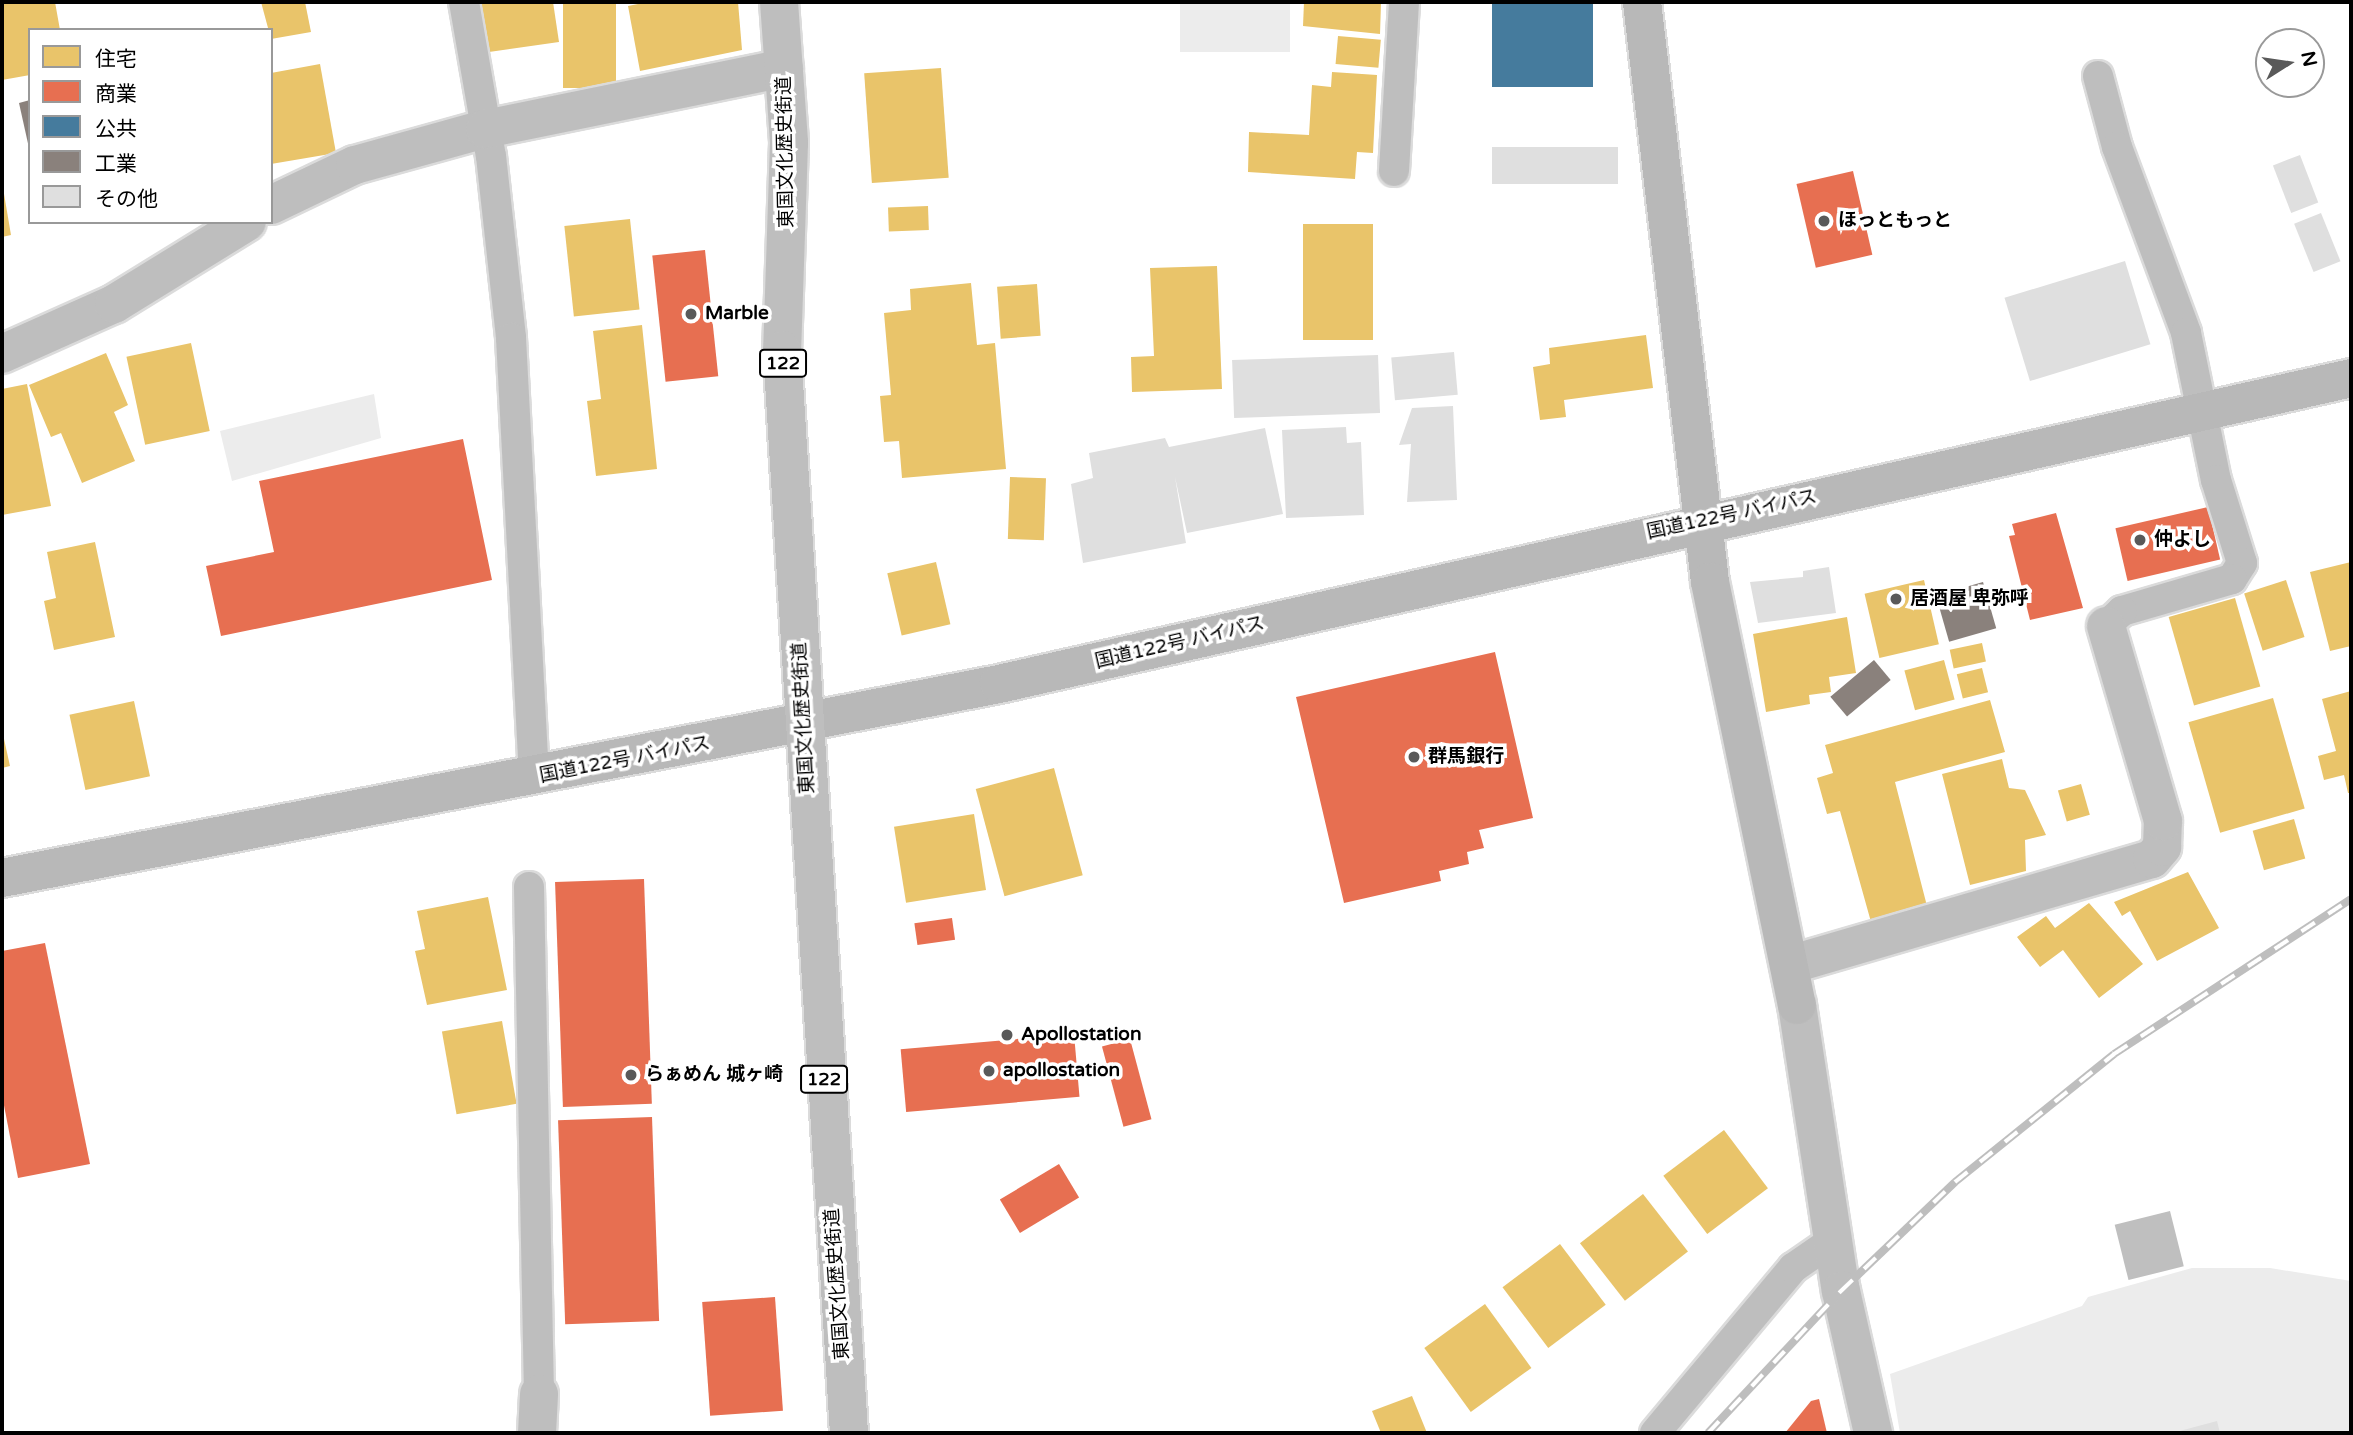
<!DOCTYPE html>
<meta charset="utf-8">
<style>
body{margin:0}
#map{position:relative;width:2353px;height:1435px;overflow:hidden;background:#fff;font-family:"Varela Round","Noto Sans JP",sans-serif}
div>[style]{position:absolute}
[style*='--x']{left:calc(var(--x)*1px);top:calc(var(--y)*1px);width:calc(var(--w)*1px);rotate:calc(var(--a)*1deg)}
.green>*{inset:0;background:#ececec;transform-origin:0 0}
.water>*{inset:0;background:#bfbfbf;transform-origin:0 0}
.homes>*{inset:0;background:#e9c46a;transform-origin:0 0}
.shops>*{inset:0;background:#e76f51;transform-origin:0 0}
.public>*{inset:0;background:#457b9d;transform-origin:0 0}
.industry>*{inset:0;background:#8a817c;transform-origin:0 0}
.building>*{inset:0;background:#dfdfdf;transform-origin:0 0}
.roads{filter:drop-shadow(2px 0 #dbdbdb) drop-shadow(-2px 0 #dbdbdb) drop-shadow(0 2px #dbdbdb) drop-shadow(0 -2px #dbdbdb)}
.lane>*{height:30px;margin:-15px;padding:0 15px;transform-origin:15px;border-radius:15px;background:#bebebe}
.street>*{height:38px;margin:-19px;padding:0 19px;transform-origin:19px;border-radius:19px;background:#bebebe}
.secondary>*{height:38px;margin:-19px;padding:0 19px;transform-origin:19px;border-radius:19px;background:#b8b8b8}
.highway>*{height:38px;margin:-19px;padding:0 19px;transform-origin:19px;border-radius:19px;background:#bebebe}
.rail>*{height:8px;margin-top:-4px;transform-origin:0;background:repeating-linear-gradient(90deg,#fff 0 16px,#bebebe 0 32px);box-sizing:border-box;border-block:2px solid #bebebe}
.dots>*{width:19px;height:19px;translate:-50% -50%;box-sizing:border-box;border:4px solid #fff;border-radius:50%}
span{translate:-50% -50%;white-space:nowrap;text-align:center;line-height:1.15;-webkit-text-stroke:7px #fff;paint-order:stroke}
.shield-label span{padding:2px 5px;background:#fff;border:2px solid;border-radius:5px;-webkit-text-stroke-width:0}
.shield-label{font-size:18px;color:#000;font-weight:700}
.street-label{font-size:19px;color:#000}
.poi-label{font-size:19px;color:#000;font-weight:700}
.left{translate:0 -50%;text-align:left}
.frame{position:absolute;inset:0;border:4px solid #000;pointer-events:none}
.legend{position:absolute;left:28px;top:28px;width:245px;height:196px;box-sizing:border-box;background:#fff;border:2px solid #999;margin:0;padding:9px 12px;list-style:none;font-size:21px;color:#000}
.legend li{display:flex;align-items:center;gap:14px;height:35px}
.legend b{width:35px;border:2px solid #999}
.north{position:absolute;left:2255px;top:28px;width:70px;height:70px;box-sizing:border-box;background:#fff;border:2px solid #999;border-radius:50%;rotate:78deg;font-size:19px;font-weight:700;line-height:28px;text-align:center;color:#000}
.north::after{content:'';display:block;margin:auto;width:24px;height:32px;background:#595959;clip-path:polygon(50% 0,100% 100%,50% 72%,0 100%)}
</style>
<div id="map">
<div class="green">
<i style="left:1180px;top:2px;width:110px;height:50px"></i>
<i style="clip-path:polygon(374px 394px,381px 438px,232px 481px,220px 431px)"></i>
<i style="clip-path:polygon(2192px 1268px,2270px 1268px,2351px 1281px,2351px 1433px,1900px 1433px,1890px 1374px,2082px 1306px,2088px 1297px)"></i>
</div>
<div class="water">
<i style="left:2170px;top:1211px;width:57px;height:57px;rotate:76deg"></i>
</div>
<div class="homes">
<i style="clip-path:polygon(2px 2px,55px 2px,60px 30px,30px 30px,30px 75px,2px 80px)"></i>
<i style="clip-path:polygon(261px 2px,305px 2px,311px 32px,271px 39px)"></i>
<i style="clip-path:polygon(475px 2px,553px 2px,559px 42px,482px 53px)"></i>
<i style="left:563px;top:2px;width:53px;height:86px"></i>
<i style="clip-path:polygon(648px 2px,738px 2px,742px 50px,640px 71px,628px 6px)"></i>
<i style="clip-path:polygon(1304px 2px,1381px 2px,1380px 34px,1303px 26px)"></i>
<i style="left:1338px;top:36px;width:43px;height:28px;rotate:5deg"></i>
<i style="clip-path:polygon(320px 64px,336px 153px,271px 164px,271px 73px)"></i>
<i style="left:941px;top:68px;width:110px;height:77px;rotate:86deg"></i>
<i style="clip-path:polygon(1332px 72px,1377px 75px,1373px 153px,1357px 152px,1355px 179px,1248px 172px,1249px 132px,1309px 135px,1312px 85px,1331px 87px)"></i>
<i style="clip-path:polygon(2px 182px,11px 235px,2px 237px)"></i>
<i style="left:928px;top:206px;width:24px;height:40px;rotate:88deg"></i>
<i style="left:630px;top:219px;width:91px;height:66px;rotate:84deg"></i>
<i style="left:1303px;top:224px;width:70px;height:116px"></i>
<i style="clip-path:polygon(1217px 266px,1222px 389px,1132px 392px,1131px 357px,1154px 356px,1150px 268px)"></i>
<i style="clip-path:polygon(971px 283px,977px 345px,995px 343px,1006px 469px,902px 478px,899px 441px,884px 442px,880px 396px,891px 395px,884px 313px,911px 310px,910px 289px)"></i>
<i style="left:1037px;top:284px;width:52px;height:40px;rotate:86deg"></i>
<i style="clip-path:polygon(642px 325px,657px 469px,596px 476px,587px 401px,601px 399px,593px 331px)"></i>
<i style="clip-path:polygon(1646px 335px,1653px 388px,1564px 400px,1566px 417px,1540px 420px,1533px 367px,1550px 364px,1549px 348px)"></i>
<i style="left:191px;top:343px;width:90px;height:66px;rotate:78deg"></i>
<i style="clip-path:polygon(106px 353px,128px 405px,114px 412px,135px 461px,82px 483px,61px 433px,51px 437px,29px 385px)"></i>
<i style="clip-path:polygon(27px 384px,51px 506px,2px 515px,2px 389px)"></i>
<i style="left:1010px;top:477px;width:36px;height:62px;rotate:2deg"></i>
<i style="clip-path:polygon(95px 542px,115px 637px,54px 650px,44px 601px,56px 598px,47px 552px)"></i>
<i style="left:936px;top:562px;width:64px;height:50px;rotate:77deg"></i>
<i style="clip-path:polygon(2351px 562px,2351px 646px,2330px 651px,2310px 572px)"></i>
<i style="left:1924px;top:580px;width:66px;height:61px;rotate:77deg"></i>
<i style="left:2286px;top:580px;width:60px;height:44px;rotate:72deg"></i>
<i style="left:2235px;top:598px;width:92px;height:69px;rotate:74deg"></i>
<i style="clip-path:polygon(1847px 617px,1856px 673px,1829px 677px,1831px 692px,1809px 695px,1810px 704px,1766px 712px,1753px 634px)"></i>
<i style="left:1982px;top:643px;width:19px;height:33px;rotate:78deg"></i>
<i style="left:1944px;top:660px;width:41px;height:41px;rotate:75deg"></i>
<i style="left:1982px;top:668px;width:25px;height:26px;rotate:76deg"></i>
<i style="clip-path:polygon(2351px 691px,2351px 793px,2348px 793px,2344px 775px,2324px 780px,2318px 756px,2336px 751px,2322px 699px)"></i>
<i style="left:2273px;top:698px;width:115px;height:88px;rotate:74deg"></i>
<i style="clip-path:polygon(1990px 700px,2005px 752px,1895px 782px,1927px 906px,1871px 922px,1840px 811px,1827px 814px,1817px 778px,1833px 773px,1825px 745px)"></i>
<i style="left:134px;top:701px;width:77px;height:66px;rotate:78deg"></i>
<i style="clip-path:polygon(2px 730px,10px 766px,2px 768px)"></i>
<i style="clip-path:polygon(2002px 759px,2009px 788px,2025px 790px,2046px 835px,2025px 840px,2026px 871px,1970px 885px,1942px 774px)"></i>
<i style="left:1054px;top:768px;width:111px;height:81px;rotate:75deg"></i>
<i style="left:2081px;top:784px;width:32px;height:24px;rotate:74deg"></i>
<i style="left:974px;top:814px;width:77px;height:81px;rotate:81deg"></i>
<i style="left:2294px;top:819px;width:41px;height:43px;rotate:74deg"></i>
<i style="clip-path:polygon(2188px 872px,2219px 928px,2157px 961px,2130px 911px,2122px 916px,2114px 902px)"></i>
<i style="clip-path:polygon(488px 897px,507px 990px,427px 1005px,415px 951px,425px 949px,417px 911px)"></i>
<i style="clip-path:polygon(2089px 903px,2143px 964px,2099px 998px,2063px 950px,2040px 967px,2017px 937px,2046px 916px,2055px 928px)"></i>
<i style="left:502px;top:1021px;width:84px;height:61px;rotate:80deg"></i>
<i style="left:1724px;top:1130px;width:73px;height:76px;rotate:53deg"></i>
<i style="left:1643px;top:1194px;width:73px;height:80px;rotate:52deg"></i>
<i style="left:1560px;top:1244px;width:76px;height:72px;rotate:53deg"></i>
<i style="left:1485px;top:1304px;width:79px;height:75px;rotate:54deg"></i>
<i style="clip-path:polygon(1412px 1396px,1427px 1433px,1381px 1433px,1372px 1411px)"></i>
</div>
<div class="shops">
<i style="left:1853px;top:171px;width:86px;height:58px;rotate:77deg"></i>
<i style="left:705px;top:250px;width:127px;height:53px;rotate:84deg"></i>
<i style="clip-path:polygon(463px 439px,492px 580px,221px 636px,206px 566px,274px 552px,259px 481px)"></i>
<i style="left:2208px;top:507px;width:54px;height:95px;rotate:77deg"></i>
<i style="clip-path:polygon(2056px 513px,2083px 608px,2030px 620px,2009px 536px,2015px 535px,2012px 524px)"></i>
<i style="clip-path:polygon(1495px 652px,1533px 818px,1479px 830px,1484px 848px,1467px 852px,1469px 864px,1439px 871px,1441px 881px,1344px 903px,1296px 697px)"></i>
<i style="left:644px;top:879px;width:225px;height:89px;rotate:88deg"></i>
<i style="left:952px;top:918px;width:22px;height:38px;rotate:82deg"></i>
<i style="clip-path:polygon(45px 943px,90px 1164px,18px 1178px,2px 1095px,2px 951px)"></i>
<i style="left:1074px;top:1034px;width:63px;height:174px;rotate:85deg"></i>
<i style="left:1130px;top:1039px;width:83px;height:29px;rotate:75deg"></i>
<i style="left:652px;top:1117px;width:204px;height:94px;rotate:88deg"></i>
<i style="left:1059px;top:1164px;width:39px;height:69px;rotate:59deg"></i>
<i style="left:775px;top:1297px;width:114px;height:73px;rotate:86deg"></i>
<i style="clip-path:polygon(1819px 1399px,1827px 1433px,1785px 1433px,1811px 1401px)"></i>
</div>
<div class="public">
<i style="left:1492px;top:2px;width:101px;height:85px"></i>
</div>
<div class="industry">
<i style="clip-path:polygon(30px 100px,30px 148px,29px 148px,19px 103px)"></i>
<i style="left:1983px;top:582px;width:48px;height:49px;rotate:74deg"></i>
<i style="left:1874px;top:660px;width:26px;height:57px;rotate:50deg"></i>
</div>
<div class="building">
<i style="left:1492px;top:147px;width:126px;height:37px"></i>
<i style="left:2300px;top:155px;width:51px;height:29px;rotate:69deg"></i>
<i style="left:2321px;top:213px;width:52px;height:29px;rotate:68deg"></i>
<i style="left:2125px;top:261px;width:87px;height:126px;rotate:73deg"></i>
<i style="left:1454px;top:352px;width:43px;height:63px;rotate:85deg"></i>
<i style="left:1378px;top:355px;width:58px;height:146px;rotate:88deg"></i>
<i style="clip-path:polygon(1453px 406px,1457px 500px,1407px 502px,1411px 444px,1399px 445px,1412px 408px)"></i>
<i style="clip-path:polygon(1346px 427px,1347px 443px,1361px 442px,1364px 515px,1286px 518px,1282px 430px)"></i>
<i style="clip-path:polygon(1265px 428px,1283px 514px,1187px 533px,1175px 477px,1186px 543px,1083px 563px,1071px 484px,1093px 478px,1089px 453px,1165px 438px,1169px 447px)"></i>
<i style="clip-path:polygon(1829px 567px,1836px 613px,1758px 623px,1750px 582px,1803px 577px,1803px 571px)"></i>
<i style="clip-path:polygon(2217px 1421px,2220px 1433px,2176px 1433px,2176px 1432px)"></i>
</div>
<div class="roads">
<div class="lane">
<i style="--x:464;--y:2;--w:156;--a:80.1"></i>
<i style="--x:491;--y:156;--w:183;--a:83.7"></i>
<i style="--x:511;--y:338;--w:440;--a:87"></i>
<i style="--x:2098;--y:76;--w:73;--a:75"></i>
<i style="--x:2117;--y:147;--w:198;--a:69.6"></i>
<i style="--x:2186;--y:333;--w:150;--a:78.5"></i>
<i style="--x:2216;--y:480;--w:87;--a:72.6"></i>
<i style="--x:2242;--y:563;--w:19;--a:122"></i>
<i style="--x:2232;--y:579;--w:115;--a:163.8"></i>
<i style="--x:2122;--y:611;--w:22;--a:137"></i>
<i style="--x:1394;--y:171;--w:169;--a:-86.6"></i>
<i style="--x:529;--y:887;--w:507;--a:88.87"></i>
<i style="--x:1655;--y:1433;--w:215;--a:-50.1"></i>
<i style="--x:1793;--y:1268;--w:47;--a:-34.7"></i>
</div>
<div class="street">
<i style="--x:271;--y:205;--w:93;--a:-25.5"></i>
<i style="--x:355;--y:165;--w:135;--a:-15.5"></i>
<i style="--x:485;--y:129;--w:305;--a:-11.5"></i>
<i style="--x:2;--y:354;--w:123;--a:-24.1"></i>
<i style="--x:114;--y:304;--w:156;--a:-31.7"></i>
<i style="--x:1789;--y:965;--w:378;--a:-16.3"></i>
<i style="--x:2152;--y:859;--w:16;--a:-50"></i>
<i style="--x:2162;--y:847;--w:26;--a:-88"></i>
<i style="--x:2163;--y:821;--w:203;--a:-106.3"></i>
<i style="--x:1797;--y:1005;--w:289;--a:81.3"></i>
<i style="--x:1841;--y:1291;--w:146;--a:77.3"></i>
<i style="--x:537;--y:1433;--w:39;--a:-87"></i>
</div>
<div class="secondary">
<i style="--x:1642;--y:2;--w:584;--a:83.31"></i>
<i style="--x:1710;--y:582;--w:432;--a:78.4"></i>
<i style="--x:2;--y:878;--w:1016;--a:-11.01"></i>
<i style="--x:999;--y:684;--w:1386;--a:-12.75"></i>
</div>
<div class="highway">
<i style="--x:779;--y:2;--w:141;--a:85.9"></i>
<i style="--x:789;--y:143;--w:207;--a:91.9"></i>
<i style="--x:782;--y:350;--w:1085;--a:86.46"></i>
</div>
</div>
<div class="rail">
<i style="--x:1708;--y:1433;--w:195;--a:-46.9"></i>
<i style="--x:1841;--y:1291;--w:158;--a:-43.7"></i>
<i style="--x:1955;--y:1182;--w:204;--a:-38.8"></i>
<i style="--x:2114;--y:1054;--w:283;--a:-33.2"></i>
</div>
<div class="dots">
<i style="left:1824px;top:221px;background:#595959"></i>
<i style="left:691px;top:314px;background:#595959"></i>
<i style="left:2140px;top:540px;background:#595959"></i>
<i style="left:1896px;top:599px;background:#595959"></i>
<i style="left:1414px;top:757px;background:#595959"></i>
<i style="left:1007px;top:1035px;background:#595959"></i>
<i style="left:989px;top:1071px;background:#595959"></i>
<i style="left:631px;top:1075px;background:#595959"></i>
</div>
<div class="shield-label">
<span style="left:783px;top:363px">122</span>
<span style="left:824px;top:1079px">122</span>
</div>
<div class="street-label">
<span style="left:786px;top:152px;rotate:-91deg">東国文化歴史街道</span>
<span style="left:1732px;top:515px;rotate:-12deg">国道122号 バイパス</span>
<span style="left:1180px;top:643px;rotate:-13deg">国道122号 バイパス</span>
<span style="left:804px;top:718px;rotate:-93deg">東国文化歴史街道</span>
<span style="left:625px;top:760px;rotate:-11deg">国道122号 バイパス</span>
<span style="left:838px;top:1284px;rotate:-94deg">東国文化歴史街道</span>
</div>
<div class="poi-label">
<span class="left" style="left:1838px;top:221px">ほっともっと</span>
<span class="left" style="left:705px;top:314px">Marble</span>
<span class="left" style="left:2154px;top:540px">仲よし</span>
<span class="left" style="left:1910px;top:599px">居酒屋 卑弥呼</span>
<span class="left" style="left:1428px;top:757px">群馬銀行</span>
<span class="left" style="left:1021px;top:1035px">Apollostation</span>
<span class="left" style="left:1003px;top:1071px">apollostation</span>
<span class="left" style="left:645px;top:1075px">らぁめん 城ヶ崎</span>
</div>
<div class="frame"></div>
<ul class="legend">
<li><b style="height:19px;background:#e9c46a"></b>住宅</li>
<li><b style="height:19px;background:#e76f51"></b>商業</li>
<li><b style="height:19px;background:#457b9d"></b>公共</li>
<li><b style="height:19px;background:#8a817c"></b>工業</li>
<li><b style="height:19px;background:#dfdfdf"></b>その他</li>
</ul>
<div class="north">N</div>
</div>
